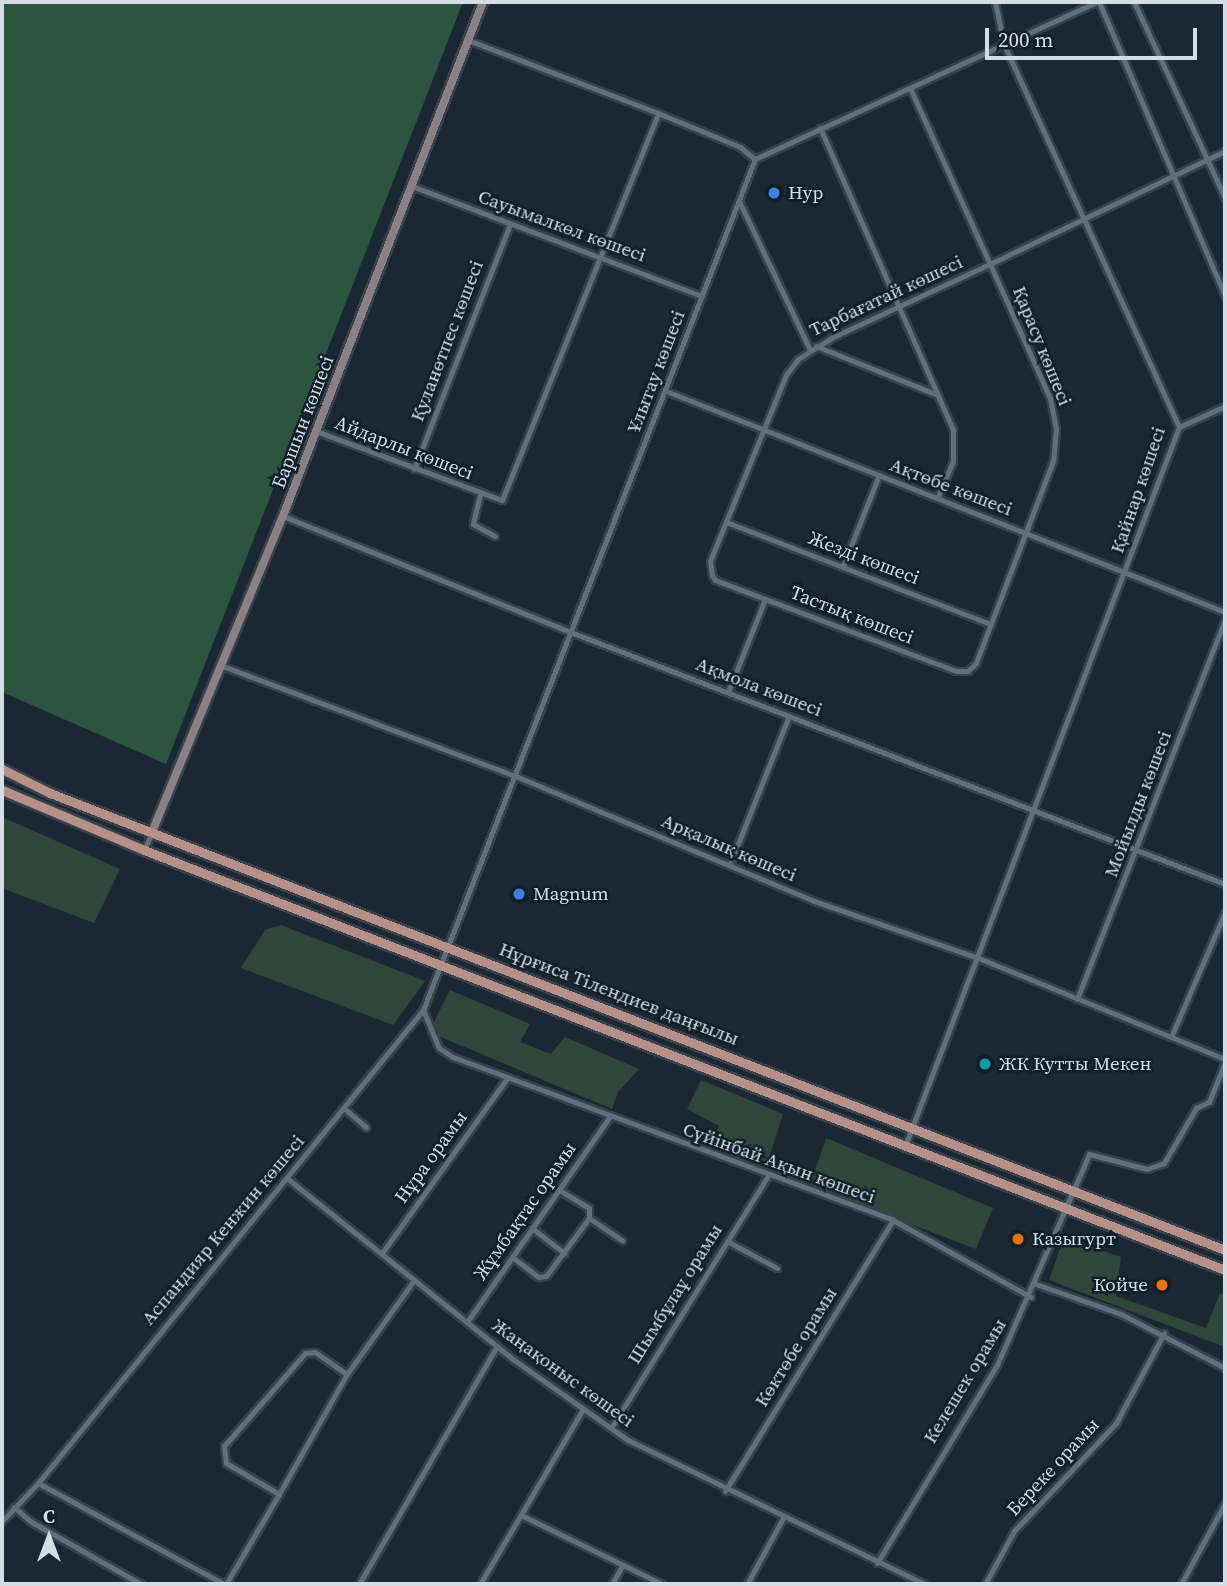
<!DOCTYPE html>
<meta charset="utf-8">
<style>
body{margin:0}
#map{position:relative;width:1227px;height:1586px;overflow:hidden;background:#1b2833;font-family:"Source Serif 4",serif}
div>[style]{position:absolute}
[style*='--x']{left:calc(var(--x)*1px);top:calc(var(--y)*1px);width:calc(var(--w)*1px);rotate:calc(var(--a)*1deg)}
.green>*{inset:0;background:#2e473a}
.forest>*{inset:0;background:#2c5540}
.roads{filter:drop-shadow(2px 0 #37424b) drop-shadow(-2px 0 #37424b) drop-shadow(0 2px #37424b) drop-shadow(0 -2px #37424b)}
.street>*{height:5px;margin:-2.5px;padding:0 2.5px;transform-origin:2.5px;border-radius:2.5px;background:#5f6f7c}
.secondary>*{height:8px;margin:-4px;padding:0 4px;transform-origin:4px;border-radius:4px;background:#8b8083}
.primary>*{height:9px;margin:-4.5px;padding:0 4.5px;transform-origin:4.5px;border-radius:4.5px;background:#b7908a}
.dots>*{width:19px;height:19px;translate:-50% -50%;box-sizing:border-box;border:4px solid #111f29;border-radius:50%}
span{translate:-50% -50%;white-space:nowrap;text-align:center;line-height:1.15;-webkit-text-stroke:5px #111f29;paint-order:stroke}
.poi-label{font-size:19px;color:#d5dee5}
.left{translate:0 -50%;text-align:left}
.right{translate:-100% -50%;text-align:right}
.street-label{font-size:19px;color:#d5dee5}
.frame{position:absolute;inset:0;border:4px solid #d5dee5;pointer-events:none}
.north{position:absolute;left:14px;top:1502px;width:70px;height:70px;-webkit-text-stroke:5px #111f29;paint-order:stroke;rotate:0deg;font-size:19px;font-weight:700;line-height:28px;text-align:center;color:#d5dee5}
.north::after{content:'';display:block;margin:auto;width:24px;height:32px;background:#d5dee5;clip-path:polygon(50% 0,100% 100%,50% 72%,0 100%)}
.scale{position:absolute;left:985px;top:28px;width:212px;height:32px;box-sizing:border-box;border:4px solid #d5dee5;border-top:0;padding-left:9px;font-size:21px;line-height:24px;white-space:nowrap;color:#d5dee5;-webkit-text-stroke:5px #111f29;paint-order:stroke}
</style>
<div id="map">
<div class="green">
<i style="clip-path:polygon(2px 817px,120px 869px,94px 923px,2px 888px)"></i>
<i style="clip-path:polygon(281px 925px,425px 981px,393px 1025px,241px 968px,265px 930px)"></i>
<i style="clip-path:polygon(450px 990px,530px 1024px,520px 1042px,551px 1054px,565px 1037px,639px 1069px,618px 1092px,612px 1109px,429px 1032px)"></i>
<i style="clip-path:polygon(701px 1080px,783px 1114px,770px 1155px,814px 1173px,826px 1138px,993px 1208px,976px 1249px,710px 1148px,719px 1126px,687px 1109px)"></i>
<i style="clip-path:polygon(1064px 1237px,1121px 1257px,1116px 1296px,1206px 1328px,1220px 1293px,1225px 1295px,1225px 1347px,1049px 1280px)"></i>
</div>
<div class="forest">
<i style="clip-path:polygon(2px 2px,463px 2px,166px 764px,2px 692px)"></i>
</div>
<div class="roads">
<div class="street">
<i style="--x:1099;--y:2;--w:320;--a:66.8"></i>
<i style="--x:1134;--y:2;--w:216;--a:65.1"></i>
<i style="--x:468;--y:40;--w:204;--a:21"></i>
<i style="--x:658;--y:113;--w:89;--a:22.5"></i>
<i style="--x:740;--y:147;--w:19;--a:39"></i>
<i style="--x:910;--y:88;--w:193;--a:65.6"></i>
<i style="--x:990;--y:264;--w:147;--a:65.9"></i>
<i style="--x:1050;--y:398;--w:32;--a:79"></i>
<i style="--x:1056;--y:429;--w:32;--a:95"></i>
<i style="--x:1053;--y:461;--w:216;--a:110.9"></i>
<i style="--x:976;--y:663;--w:11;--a:135"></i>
<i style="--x:968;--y:671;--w:12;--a:180"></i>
<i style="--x:956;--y:671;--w:258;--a:-159.3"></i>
<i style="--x:715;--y:580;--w:6;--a:-121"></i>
<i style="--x:712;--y:575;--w:14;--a:-98"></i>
<i style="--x:710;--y:561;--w:201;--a:-67.8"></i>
<i style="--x:786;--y:375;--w:20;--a:-53"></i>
<i style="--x:798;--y:359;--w:39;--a:-32"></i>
<i style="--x:831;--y:338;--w:175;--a:-25"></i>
<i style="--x:990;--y:264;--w:261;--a:-25.7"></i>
<i style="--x:820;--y:128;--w:330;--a:66.2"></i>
<i style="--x:953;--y:430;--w:31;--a:90"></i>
<i style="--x:953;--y:461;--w:39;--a:113"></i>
<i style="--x:412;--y:186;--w:310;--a:20.8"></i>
<i style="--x:739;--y:201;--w:165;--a:64.5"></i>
<i style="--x:816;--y:346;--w:131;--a:21.9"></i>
<i style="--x:666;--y:391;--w:601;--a:21.57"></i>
<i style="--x:1179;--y:427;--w:51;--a:-24.5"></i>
<i style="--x:316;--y:431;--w:198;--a:20.4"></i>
<i style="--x:502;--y:500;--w:417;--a:-68"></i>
<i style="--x:414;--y:469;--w:263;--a:-68.6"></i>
<i style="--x:480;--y:495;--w:30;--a:104"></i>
<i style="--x:473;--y:524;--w:25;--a:29"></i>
<i style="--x:283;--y:516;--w:313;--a:22"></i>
<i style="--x:573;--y:633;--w:699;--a:21.06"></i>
<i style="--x:726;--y:522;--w:284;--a:21.1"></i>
<i style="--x:843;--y:566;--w:98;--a:-68.4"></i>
<i style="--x:220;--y:665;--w:313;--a:20.6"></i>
<i style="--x:513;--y:775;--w:326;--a:22.7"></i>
<i style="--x:814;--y:901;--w:171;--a:19.1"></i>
<i style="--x:976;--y:957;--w:269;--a:22.3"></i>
<i style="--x:728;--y:692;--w:100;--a:-68.3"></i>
<i style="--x:144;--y:850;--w:20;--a:-66"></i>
<i style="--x:730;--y:864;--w:159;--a:-68.3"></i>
<i style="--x:1077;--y:999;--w:407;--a:-68.7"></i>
<i style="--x:423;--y:1010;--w:41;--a:67.2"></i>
<i style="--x:439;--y:1048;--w:17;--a:33"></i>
<i style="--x:453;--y:1057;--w:469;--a:20.3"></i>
<i style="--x:893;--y:1220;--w:158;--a:29.2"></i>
<i style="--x:1171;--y:1037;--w:136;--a:-66.6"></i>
<i style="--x:345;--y:1109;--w:28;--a:41"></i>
<i style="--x:905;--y:1146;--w:769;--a:-69.14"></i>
<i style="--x:1179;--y:427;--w:420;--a:-114.6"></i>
<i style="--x:1004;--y:45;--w:44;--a:-101.8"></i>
<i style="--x:288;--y:1179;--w:290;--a:38.7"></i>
<i style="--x:514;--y:1360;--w:139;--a:35.1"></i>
<i style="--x:628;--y:1440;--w:329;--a:25.9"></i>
<i style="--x:589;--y:1218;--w:40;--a:34"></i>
<i style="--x:532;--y:1228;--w:41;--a:38"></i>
<i style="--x:727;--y:1241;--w:57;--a:28.4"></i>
<i style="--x:382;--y:1253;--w:213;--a:-54.4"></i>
<i style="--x:512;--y:1257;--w:34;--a:37"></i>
<i style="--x:539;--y:1277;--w:7;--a:-8"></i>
<i style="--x:546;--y:1276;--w:72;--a:-53.4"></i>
<i style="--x:589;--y:1218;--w:10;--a:-90"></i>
<i style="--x:589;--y:1208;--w:35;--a:-149"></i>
<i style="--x:1033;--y:1283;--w:93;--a:19.4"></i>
<i style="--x:1121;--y:1314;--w:117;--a:27.4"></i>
<i style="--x:467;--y:1322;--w:249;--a:-55.2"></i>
<i style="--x:611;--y:1428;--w:296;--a:-58.1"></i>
<i style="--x:38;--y:1483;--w:212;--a:28.5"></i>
<i style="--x:725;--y:1491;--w:319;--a:-58.2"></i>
<i style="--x:279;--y:1494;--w:138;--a:-60.5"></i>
<i style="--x:14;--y:1507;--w:21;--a:41"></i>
<i style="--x:30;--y:1521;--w:128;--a:29.6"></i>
<i style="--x:521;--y:1515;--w:157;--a:26.1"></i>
<i style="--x:2;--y:1521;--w:52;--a:-46.5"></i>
<i style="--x:38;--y:1483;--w:610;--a:-50.86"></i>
<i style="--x:423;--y:1010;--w:913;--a:-68.69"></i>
<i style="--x:755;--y:159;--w:375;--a:-24.7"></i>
<i style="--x:877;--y:1563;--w:232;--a:-58.8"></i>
<i style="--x:997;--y:1365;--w:230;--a:-66.4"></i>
<i style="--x:1089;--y:1154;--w:60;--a:14.5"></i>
<i style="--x:1147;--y:1169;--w:18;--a:-19"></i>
<i style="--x:1164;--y:1163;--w:64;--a:-59.8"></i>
<i style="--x:1196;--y:1108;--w:14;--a:-25"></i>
<i style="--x:1209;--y:1102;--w:43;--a:-68.2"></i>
<i style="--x:226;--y:1584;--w:104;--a:-59.5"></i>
<i style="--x:279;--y:1494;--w:61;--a:-149.7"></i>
<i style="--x:226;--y:1463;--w:17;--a:-97"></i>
<i style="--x:224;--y:1446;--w:123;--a:-48.9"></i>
<i style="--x:305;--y:1353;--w:10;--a:-6"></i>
<i style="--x:315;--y:1352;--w:39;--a:35"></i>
<i style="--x:347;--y:1374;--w:115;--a:-54.5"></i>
<i style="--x:359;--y:1584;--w:275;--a:-59.9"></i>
<i style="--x:480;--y:1584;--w:201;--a:-59.5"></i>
<i style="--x:612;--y:1584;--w:21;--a:-61"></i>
<i style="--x:747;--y:1584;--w:75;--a:-61.4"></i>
<i style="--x:985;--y:1584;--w:60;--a:-61.3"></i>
<i style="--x:1014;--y:1531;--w:149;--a:-46.6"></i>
<i style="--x:1116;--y:1423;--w:102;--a:-61.9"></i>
<i style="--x:1181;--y:1584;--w:92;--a:-61.5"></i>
</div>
<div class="secondary">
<i style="--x:152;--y:832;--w:342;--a:-67.5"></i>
<i style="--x:283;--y:516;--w:552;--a:-68.74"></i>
</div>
<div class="primary">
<i style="--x:2;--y:769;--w:54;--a:26.6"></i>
<i style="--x:50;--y:793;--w:1261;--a:21.25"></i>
<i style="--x:2;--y:790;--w:154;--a:22.9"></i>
<i style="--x:144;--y:850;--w:1160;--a:21.23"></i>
</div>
</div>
<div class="dots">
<i style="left:774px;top:193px;background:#3f7fe0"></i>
<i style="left:519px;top:894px;background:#3f7fe0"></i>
<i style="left:985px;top:1064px;background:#0f9aa8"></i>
<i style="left:1018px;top:1239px;background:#e8710a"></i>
<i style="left:1162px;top:1285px;background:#e8710a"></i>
</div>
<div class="poi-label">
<span class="left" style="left:788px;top:193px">Нур</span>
<span class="left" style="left:533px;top:894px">Magnum</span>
<span class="left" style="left:999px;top:1064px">ЖК Кутты Мекен</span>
<span class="left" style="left:1032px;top:1239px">Казыгурт</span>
<span class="right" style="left:1148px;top:1285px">Койче</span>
</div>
<div class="street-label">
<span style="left:562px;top:226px;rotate:20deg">Сауымалкөл көшесі</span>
<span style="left:886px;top:296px;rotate:-25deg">Тарбағатай көшесі</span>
<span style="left:447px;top:341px;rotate:-69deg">Қуланөтпес көшесі</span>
<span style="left:1042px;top:346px;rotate:68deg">Қарасу көшесі</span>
<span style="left:656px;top:372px;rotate:-69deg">Ұлытау көшесі</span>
<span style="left:303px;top:422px;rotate:-69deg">Баршын көшесі</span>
<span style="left:404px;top:448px;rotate:21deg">Айдарлы көшесі</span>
<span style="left:951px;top:487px;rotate:21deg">Ақтөбе көшесі</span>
<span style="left:1138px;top:490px;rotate:-71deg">Қайнар көшесі</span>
<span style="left:864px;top:558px;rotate:21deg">Жезді көшесі</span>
<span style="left:852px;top:615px;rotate:21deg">Тастық көшесі</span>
<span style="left:759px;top:687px;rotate:21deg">Ақмола көшесі</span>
<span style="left:1138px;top:804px;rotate:-69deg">Мойылды көшесі</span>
<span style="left:729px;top:848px;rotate:23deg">Арқалық көшесі</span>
<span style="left:619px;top:994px;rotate:21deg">Нұрғиса Тілендиев даңғылы</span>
<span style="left:431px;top:1157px;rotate:-54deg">Нұра орамы</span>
<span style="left:779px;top:1163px;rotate:20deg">Сүйінбай Ақын көшесі</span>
<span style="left:525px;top:1211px;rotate:-55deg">Жұмбақтас орамы</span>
<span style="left:223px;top:1230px;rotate:-50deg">Аспандияр Кенжин көшесі</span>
<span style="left:675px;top:1294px;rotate:-58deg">Шымбұлаұ орамы</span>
<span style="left:796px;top:1347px;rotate:-58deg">Көктөбе орамы</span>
<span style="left:563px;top:1373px;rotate:36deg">Жаңақоныс көшесі</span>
<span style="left:965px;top:1381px;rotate:-59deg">Келешек орамы</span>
<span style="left:1053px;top:1467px;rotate:-47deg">Береке орамы</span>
</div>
<div class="frame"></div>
<div class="north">С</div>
<div class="scale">200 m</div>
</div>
